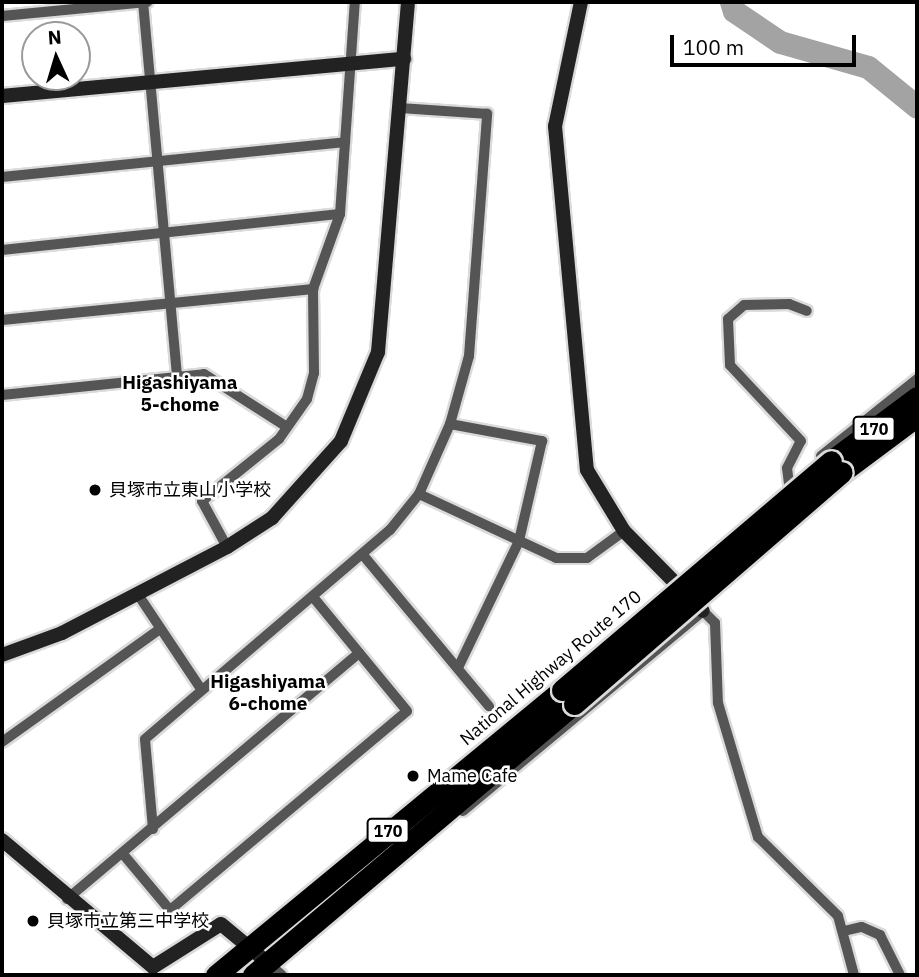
<!DOCTYPE html>
<meta charset="utf-8">
<style>
body{margin:0}
#map{position:relative;width:919px;height:977px;overflow:hidden;background:#fff;font-family:"IBM Plex Sans","Noto Sans JP",sans-serif}
div>[style]{position:absolute}
[style*='--x']{left:calc(var(--x)*1px);top:calc(var(--y)*1px);width:calc(var(--w)*1px);rotate:calc(var(--a)*1deg)}
.river>*{height:23px;margin:-11.5px;padding:0 11.5px;transform-origin:11.5px;border-radius:11.5px;background:#a3a3a3}
.roads{filter:drop-shadow(2px 0 #dbdbdb) drop-shadow(-2px 0 #dbdbdb) drop-shadow(0 2px #dbdbdb) drop-shadow(0 -2px #dbdbdb)}
.street>*{height:10px;margin:-5px;padding:0 5px;transform-origin:5px;border-radius:5px;background:#555}
.secondary>*{height:14px;margin:-7px;padding:0 7px;transform-origin:7px;border-radius:7px;background:#222}
.highway>*{height:21px;margin:-10.5px;padding:0 10.5px;transform-origin:10.5px;border-radius:10.5px;background:#000}
.bridges{filter:drop-shadow(2px 0 #dbdbdb) drop-shadow(-2px 0 #dbdbdb) drop-shadow(0 2px #dbdbdb) drop-shadow(0 -2px #dbdbdb)}
.highway-bridge>*{height:21px;margin:-10.5px;padding:0 10.5px;transform-origin:10.5px;border-radius:10.5px;background:#000}
.dots>*{width:19px;height:19px;translate:-50% -50%;box-sizing:border-box;border:4px solid #fff;border-radius:50%}
span{translate:-50% -50%;white-space:nowrap;text-align:center;line-height:1.15;-webkit-text-stroke:5px #fff;paint-order:stroke}
.shield-label span{padding:2px 5px;background:#fff;border:2px solid;border-radius:5px;-webkit-text-stroke-width:0}
.shield-label{font-size:16px;color:#000;font-weight:700}
.poi-label{font-size:18px;color:#000}
.left{translate:0 -50%;text-align:left}
.street-label{font-size:18px;color:#000}
.neighbourhood-label{font-size:19px;color:#000;font-weight:700}
.frame{position:absolute;inset:0;border:4px solid #000;pointer-events:none}
.north{position:absolute;left:21px;top:21px;width:70px;height:70px;box-sizing:border-box;background:#fff;border:2px solid #999;border-radius:50%;rotate:356deg;font-size:19px;font-weight:700;line-height:28px;text-align:center;color:#000}
.north::after{content:'';display:block;margin:auto;width:24px;height:32px;background:#000;clip-path:polygon(50% 0,100% 100%,50% 72%,0 100%)}
.scale{position:absolute;left:670px;top:35px;width:186px;height:32px;box-sizing:border-box;border:4px solid #000;border-top:0;padding-left:9px;font-size:21px;line-height:24px;white-space:nowrap;color:#000;-webkit-text-stroke:5px #fff;paint-order:stroke}
</style>
<div id="map">
<div class="river">
<i style="--x:731;--y:2;--w:9;--a:72"></i>
<i style="--x:734;--y:11;--w:55;--a:34"></i>
<i style="--x:780;--y:42;--w:91;--a:15.9"></i>
<i style="--x:868;--y:67;--w:63;--a:39.2"></i>
</div>
<div class="roads">
<div class="street">
<i style="--x:143;--y:2;--w:377;--a:84.8"></i>
<i style="--x:2;--y:16;--w:146;--a:-5.5"></i>
<i style="--x:2;--y:177;--w:345;--a:-5.8"></i>
<i style="--x:2;--y:250;--w:340;--a:-6.1"></i>
<i style="--x:2;--y:320;--w:313;--a:-5.7"></i>
<i style="--x:2;--y:395;--w:203;--a:-5.9"></i>
<i style="--x:204;--y:374;--w:98;--a:32.6"></i>
<i style="--x:450;--y:424;--w:94;--a:10.5"></i>
<i style="--x:542;--y:441;--w:103;--a:103"></i>
<i style="--x:519;--y:541;--w:141;--a:115.7"></i>
<i style="--x:821;--y:456;--w:123;--a:-38.7"></i>
<i style="--x:789;--y:484;--w:16;--a:-97"></i>
<i style="--x:787;--y:468;--w:30;--a:-63"></i>
<i style="--x:801;--y:441;--w:104;--a:-133.1"></i>
<i style="--x:730;--y:365;--w:46;--a:-92.5"></i>
<i style="--x:728;--y:319;--w:21;--a:-41"></i>
<i style="--x:744;--y:305;--w:45;--a:-1.3"></i>
<i style="--x:789;--y:304;--w:19;--a:21"></i>
<i style="--x:419;--y:494;--w:151;--a:25"></i>
<i style="--x:556;--y:558;--w:31;--a:0"></i>
<i style="--x:587;--y:558;--w:46;--a:-36.1"></i>
<i style="--x:227;--y:547;--w:52;--a:-118.5"></i>
<i style="--x:202;--y:501;--w:99;--a:-38.8"></i>
<i style="--x:279;--y:439;--w:49;--a:-55"></i>
<i style="--x:307;--y:399;--w:27;--a:-75"></i>
<i style="--x:314;--y:373;--w:84;--a:-90.7"></i>
<i style="--x:313;--y:289;--w:80;--a:-70.2"></i>
<i style="--x:340;--y:214;--w:213;--a:-86"></i>
<i style="--x:363;--y:555;--w:197;--a:50.2"></i>
<i style="--x:139;--y:596;--w:112;--a:56.3"></i>
<i style="--x:2;--y:742;--w:194;--a:-35.6"></i>
<i style="--x:463;--y:811;--w:312;--a:-39.8"></i>
<i style="--x:703;--y:611;--w:17;--a:45"></i>
<i style="--x:715;--y:623;--w:80;--a:87.9"></i>
<i style="--x:718;--y:703;--w:140;--a:73.4"></i>
<i style="--x:758;--y:837;--w:112;--a:44.6"></i>
<i style="--x:838;--y:916;--w:61;--a:74.8"></i>
<i style="--x:153;--y:829;--w:90;--a:-95.1"></i>
<i style="--x:145;--y:739;--w:322;--a:-40.5"></i>
<i style="--x:390;--y:530;--w:46;--a:-51.1"></i>
<i style="--x:419;--y:494;--w:77;--a:-66.1"></i>
<i style="--x:450;--y:424;--w:71;--a:-74.4"></i>
<i style="--x:469;--y:356;--w:243;--a:-85.7"></i>
<i style="--x:487;--y:114;--w:86;--a:-176"></i>
<i style="--x:123;--y:854;--w:73;--a:50"></i>
<i style="--x:170;--y:910;--w:309;--a:-40"></i>
<i style="--x:407;--y:711;--w:148;--a:-129.5"></i>
<i style="--x:67;--y:899;--w:382;--a:-40.1"></i>
<i style="--x:844;--y:931;--w:18;--a:-13"></i>
<i style="--x:862;--y:927;--w:20;--a:24"></i>
<i style="--x:880;--y:935;--w:45;--a:63.4"></i>
<i style="--x:268;--y:963;--w:18;--a:41"></i>
</div>
<div class="secondary">
<i style="--x:581;--y:2;--w:127;--a:101.8"></i>
<i style="--x:555;--y:126;--w:345;--a:84.7"></i>
<i style="--x:587;--y:470;--w:71;--a:58.8"></i>
<i style="--x:624;--y:531;--w:112;--a:45.4"></i>
<i style="--x:2;--y:96;--w:404;--a:-5.3"></i>
<i style="--x:2;--y:655;--w:64;--a:-20.1"></i>
<i style="--x:62;--y:633;--w:186;--a:-27.5"></i>
<i style="--x:227;--y:547;--w:54;--a:-32.8"></i>
<i style="--x:272;--y:518;--w:103;--a:-48.1"></i>
<i style="--x:341;--y:441;--w:96;--a:-67.4"></i>
<i style="--x:378;--y:352;--w:351;--a:-85.1"></i>
<i style="--x:2;--y:840;--w:197;--a:40.1"></i>
<i style="--x:153;--y:967;--w:80;--a:-32.3"></i>
<i style="--x:221;--y:924;--w:61;--a:39.7"></i>
</div>
<div class="highway">
<i style="--x:831;--y:461;--w:107;--a:-36.7"></i>
<i style="--x:842;--y:472;--w:94;--a:-36.7"></i>
<i style="--x:216;--y:975;--w:448;--a:-39.5"></i>
<i style="--x:253;--y:975;--w:420;--a:-40.2"></i>
</div>
</div>
<div class="bridges">
<div class="highway-bridge">
<i style="--x:562;--y:690;--w:353;--a:-40.4"></i>
<i style="--x:574;--y:704;--w:354;--a:-40.9"></i>
</div>
</div>
<div class="dots">
<i style="left:95px;top:490px;background:#000"></i>
<i style="left:413px;top:776px;background:#000"></i>
<i style="left:33px;top:921px;background:#000"></i>
</div>
<div class="shield-label">
<span style="left:874px;top:429px">170</span>
<span style="left:388px;top:831px">170</span>
</div>
<div class="poi-label">
<span class="left" style="left:109px;top:490px">貝塚市立東山小学校</span>
<span class="left" style="left:427px;top:776px">Mame Cafe</span>
<span class="left" style="left:47px;top:921px">貝塚市立第三中学校</span>
</div>
<div class="street-label">
<span style="left:551px;top:668px;rotate:-40deg">National Highway Route 170</span>
</div>
<div class="neighbourhood-label">
<span style="left:180px;top:394px">Higashiyama<br>5-chome</span>
<span style="left:268px;top:693px">Higashiyama<br>6-chome</span>
</div>
<div class="frame"></div>
<div class="north">N</div>
<div class="scale">100 m</div>
</div>
